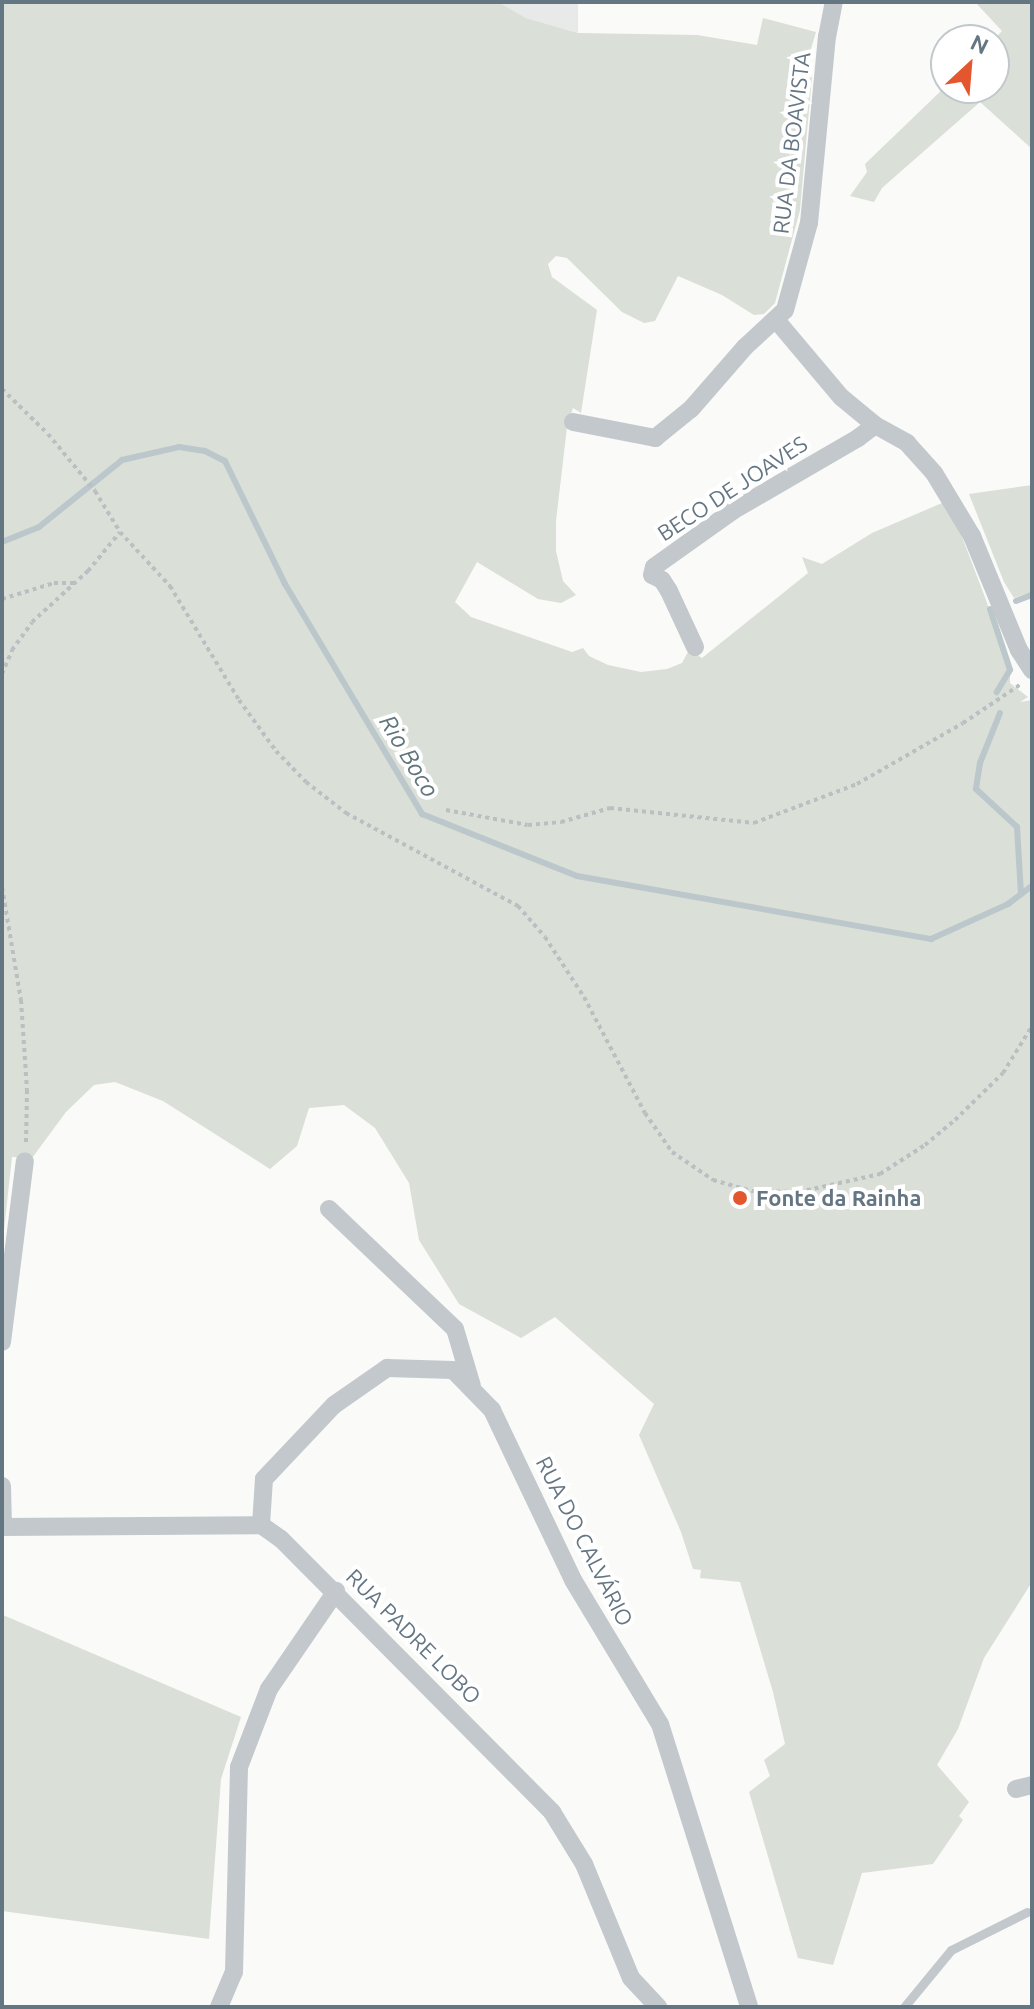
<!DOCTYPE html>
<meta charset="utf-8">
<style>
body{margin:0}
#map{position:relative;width:1034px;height:2009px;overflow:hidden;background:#fafaf8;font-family:Ubuntu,sans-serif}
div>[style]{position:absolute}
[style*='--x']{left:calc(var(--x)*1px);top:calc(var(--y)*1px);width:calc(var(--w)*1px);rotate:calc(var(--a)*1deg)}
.built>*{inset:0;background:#e8e9e9}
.green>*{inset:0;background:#dadfd7}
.stream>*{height:6px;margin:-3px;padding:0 3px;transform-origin:3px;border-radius:3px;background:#bbc7cb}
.path>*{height:4px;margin-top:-2px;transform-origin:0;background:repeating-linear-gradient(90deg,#bbbfc2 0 4px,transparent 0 8px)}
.service>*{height:9px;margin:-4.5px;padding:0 4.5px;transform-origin:4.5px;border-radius:4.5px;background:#c3c8cc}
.minor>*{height:18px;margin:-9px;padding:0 9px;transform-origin:9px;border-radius:9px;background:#c3c8cc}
.dots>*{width:22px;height:22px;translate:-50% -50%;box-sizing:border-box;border:4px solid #fff;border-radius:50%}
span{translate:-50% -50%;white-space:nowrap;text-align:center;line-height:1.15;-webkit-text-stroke:8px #fff;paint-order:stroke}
.street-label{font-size:22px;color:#657683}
.poi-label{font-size:22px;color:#657683;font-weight:700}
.left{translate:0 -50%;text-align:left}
.water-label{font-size:24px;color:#60757c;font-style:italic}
.frame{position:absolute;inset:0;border:4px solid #657683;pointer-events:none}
.north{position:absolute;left:930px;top:24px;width:80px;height:80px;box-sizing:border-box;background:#fff;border:2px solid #c1c8cd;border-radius:50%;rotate:26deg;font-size:22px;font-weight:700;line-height:32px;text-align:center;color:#657683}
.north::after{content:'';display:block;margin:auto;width:28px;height:36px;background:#e4572e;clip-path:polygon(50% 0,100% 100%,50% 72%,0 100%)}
</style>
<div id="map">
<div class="built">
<i style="clip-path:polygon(498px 2px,578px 2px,578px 33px,526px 18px)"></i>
</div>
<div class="green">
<i style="clip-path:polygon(2px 2px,498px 2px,526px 18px,578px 33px,697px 35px,757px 45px,763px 18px,816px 32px,808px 59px,812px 76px,800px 210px,775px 303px,764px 314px,754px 315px,722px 295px,678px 276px,655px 321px,644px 323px,622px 312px,567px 258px,556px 256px,548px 264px,552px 277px,597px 310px,581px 413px,573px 408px,567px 427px,556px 521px,556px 551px,563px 581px,576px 595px,561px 603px,538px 599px,477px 562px,455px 602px,471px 617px,572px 652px,583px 648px,589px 656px,608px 665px,641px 672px,667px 669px,682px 663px,689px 650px,702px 658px,808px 573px,802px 557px,822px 564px,872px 533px,942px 503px,956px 521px,986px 600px,1010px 670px,1010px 683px,1028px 697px,1020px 702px,1032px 700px,1032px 1582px,984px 1658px,958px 1729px,937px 1765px,969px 1802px,959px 1816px,963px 1820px,933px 1864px,862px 1873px,833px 1965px,798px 1958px,749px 1792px,770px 1776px,764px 1760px,785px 1744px,773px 1692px,740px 1582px,700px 1578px,701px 1570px,693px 1569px,681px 1532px,639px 1435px,654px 1404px,555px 1317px,521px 1338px,459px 1304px,419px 1240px,409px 1183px,375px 1128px,344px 1105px,309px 1108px,297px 1146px,270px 1169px,163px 1101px,115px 1082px,94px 1085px,66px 1112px,32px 1158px,12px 1157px,2px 1248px)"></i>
<i style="clip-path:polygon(975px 2px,1032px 2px,1032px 149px,980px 102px,882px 188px,874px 202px,850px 196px,867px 172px,865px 164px,946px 86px,994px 88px,993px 40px,1002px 31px)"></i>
<i style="clip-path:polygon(1032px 485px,1032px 592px,1014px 598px,1004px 582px,969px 494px)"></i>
<i style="clip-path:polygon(2px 1567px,3px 1615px,241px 1717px,221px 1779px,209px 1939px,2px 1911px)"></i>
</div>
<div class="stream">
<i style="--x:2;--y:542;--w:40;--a:-22"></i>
<i style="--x:39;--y:527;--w:107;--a:-38.9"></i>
<i style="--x:122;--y:460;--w:58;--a:-12.8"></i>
<i style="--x:179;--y:447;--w:26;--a:9"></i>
<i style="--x:205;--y:451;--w:22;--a:27"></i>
<i style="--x:225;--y:461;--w:137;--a:64"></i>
<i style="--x:285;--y:584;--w:268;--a:59.2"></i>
<i style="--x:422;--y:814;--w:167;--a:21.8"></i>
<i style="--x:577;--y:876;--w:360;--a:10.1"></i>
<i style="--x:931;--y:939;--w:85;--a:-24.4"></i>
<i style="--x:1008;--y:904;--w:30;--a:-37"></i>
<i style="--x:1016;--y:601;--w:17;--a:-21"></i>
<i style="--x:990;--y:609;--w:64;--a:71.8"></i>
<i style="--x:1010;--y:670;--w:26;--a:121"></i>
<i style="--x:1000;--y:713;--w:54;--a:111.8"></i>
<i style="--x:980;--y:763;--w:26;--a:99"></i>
<i style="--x:976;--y:789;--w:56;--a:42.8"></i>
<i style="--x:1017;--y:827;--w:67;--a:86.6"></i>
</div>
<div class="path">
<i style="--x:2;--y:389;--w:64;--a:44.4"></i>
<i style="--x:48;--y:434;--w:74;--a:50.5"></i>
<i style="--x:95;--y:491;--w:48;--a:58.6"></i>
<i style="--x:120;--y:532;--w:74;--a:47.2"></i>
<i style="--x:170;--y:586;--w:133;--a:58.8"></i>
<i style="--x:239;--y:700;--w:63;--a:54"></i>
<i style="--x:276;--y:751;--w:43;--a:45.9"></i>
<i style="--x:306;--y:782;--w:51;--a:37.8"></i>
<i style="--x:346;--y:813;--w:196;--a:28.4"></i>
<i style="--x:518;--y:906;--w:41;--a:48.9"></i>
<i style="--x:545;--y:937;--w:72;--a:57"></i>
<i style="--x:584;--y:997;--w:131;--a:62.3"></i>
<i style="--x:645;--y:1113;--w:47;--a:55.3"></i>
<i style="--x:672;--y:1152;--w:50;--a:34.3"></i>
<i style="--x:713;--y:1180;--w:41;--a:15.8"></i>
<i style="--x:752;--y:1191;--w:47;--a:1.2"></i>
<i style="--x:799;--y:1192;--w:83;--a:-12.5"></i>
<i style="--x:880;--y:1174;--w:54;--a:-32.8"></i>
<i style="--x:925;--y:1145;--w:39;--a:-40"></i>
<i style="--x:955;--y:1120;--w:67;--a:-44.4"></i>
<i style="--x:1003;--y:1073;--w:55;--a:-58.3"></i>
<i style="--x:2;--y:599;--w:54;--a:-17.1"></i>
<i style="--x:54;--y:583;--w:22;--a:0"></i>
<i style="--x:2;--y:674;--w:26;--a:-67"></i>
<i style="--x:12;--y:650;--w:34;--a:-54"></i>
<i style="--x:32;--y:622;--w:76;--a:-42.3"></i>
<i style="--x:88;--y:571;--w:50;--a:-50.6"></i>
<i style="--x:446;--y:810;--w:83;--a:10.4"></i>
<i style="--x:528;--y:825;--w:33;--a:-5"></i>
<i style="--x:561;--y:822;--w:51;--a:-15.9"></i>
<i style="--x:610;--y:808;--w:145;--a:5.9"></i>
<i style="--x:754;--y:823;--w:110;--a:-20.7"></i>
<i style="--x:857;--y:784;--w:122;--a:-29.9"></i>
<i style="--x:963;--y:723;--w:70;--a:-33.9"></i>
<i style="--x:2;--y:887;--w:115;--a:80.5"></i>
<i style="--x:21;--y:1000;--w:90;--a:86.2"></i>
<i style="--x:27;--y:1090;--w:53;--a:91.1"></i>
</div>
<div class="service">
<i style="--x:904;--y:2007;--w:74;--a:-50.5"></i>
<i style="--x:951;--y:1950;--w:85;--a:-26.6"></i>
</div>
<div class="minor">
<i style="--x:777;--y:321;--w:99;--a:49.9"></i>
<i style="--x:841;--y:397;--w:44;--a:39.5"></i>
<i style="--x:875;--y:425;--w:37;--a:29"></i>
<i style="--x:907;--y:443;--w:40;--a:48"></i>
<i style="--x:934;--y:473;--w:74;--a:58.9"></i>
<i style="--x:972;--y:536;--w:123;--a:67.6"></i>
<i style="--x:1019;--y:650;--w:24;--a:57"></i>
<i style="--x:573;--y:422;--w:84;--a:11"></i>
<i style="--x:655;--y:438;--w:46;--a:-38.9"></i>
<i style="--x:691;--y:409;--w:82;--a:-48.9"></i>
<i style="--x:745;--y:347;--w:54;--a:-42.8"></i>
<i style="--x:785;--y:310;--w:90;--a:-74.6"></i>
<i style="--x:809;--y:223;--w:187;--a:-84.5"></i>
<i style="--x:827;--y:37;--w:36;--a:-79"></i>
<i style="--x:695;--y:647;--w:62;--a:-114.9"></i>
<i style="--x:669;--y:591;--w:13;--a:-122"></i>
<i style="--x:662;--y:580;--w:11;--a:-153"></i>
<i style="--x:652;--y:575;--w:8;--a:-76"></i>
<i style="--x:654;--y:567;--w:98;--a:-35.5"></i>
<i style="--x:734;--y:510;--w:143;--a:-30.1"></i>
<i style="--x:858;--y:438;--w:21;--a:-37"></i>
<i style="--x:329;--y:1209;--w:174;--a:43.6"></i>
<i style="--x:455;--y:1329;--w:59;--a:73.4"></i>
<i style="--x:2;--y:1342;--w:182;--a:-82.8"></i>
<i style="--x:2;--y:1486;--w:41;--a:88.6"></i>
<i style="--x:261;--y:1525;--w:46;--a:-86.3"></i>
<i style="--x:264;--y:1479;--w:102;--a:-46.6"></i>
<i style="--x:334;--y:1405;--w:65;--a:-34.9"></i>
<i style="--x:387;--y:1368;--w:66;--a:1.7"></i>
<i style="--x:453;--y:1370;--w:56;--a:45.7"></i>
<i style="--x:492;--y:1410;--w:188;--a:64.5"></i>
<i style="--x:573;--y:1580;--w:168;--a:58.9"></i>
<i style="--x:660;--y:1724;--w:297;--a:72.5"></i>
<i style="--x:2;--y:1527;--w:259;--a:-0.4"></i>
<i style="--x:261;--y:1525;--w:24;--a:35"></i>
<i style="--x:281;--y:1539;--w:385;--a:45.2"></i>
<i style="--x:552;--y:1812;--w:61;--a:58.4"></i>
<i style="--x:584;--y:1864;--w:123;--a:67.6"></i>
<i style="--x:631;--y:1978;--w:40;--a:47"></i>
<i style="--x:1016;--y:1789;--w:16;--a:-14"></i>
<i style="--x:219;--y:2007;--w:38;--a:-67"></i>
<i style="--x:234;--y:1972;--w:205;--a:-88.6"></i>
<i style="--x:239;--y:1767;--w:84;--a:-69"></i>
<i style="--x:269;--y:1689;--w:119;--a:-55.6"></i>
</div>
<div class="dots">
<i style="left:740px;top:1198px;background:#e4572e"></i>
</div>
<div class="street-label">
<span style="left:791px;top:143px;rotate:-83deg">RUA DA BOAVISTA</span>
<span style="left:732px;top:488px;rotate:-33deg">BECO DE JOAVES</span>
<span style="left:585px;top:1541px;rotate:63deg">RUA DO CALVÁRIO</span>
<span style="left:414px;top:1636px;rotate:45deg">RUA PADRE LOBO</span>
</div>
<div class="poi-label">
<span class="left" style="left:756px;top:1198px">Fonte da Rainha</span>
</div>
<div class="water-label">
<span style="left:409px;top:756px;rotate:59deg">Rio Boco</span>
</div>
<div class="frame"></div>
<div class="north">N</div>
</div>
